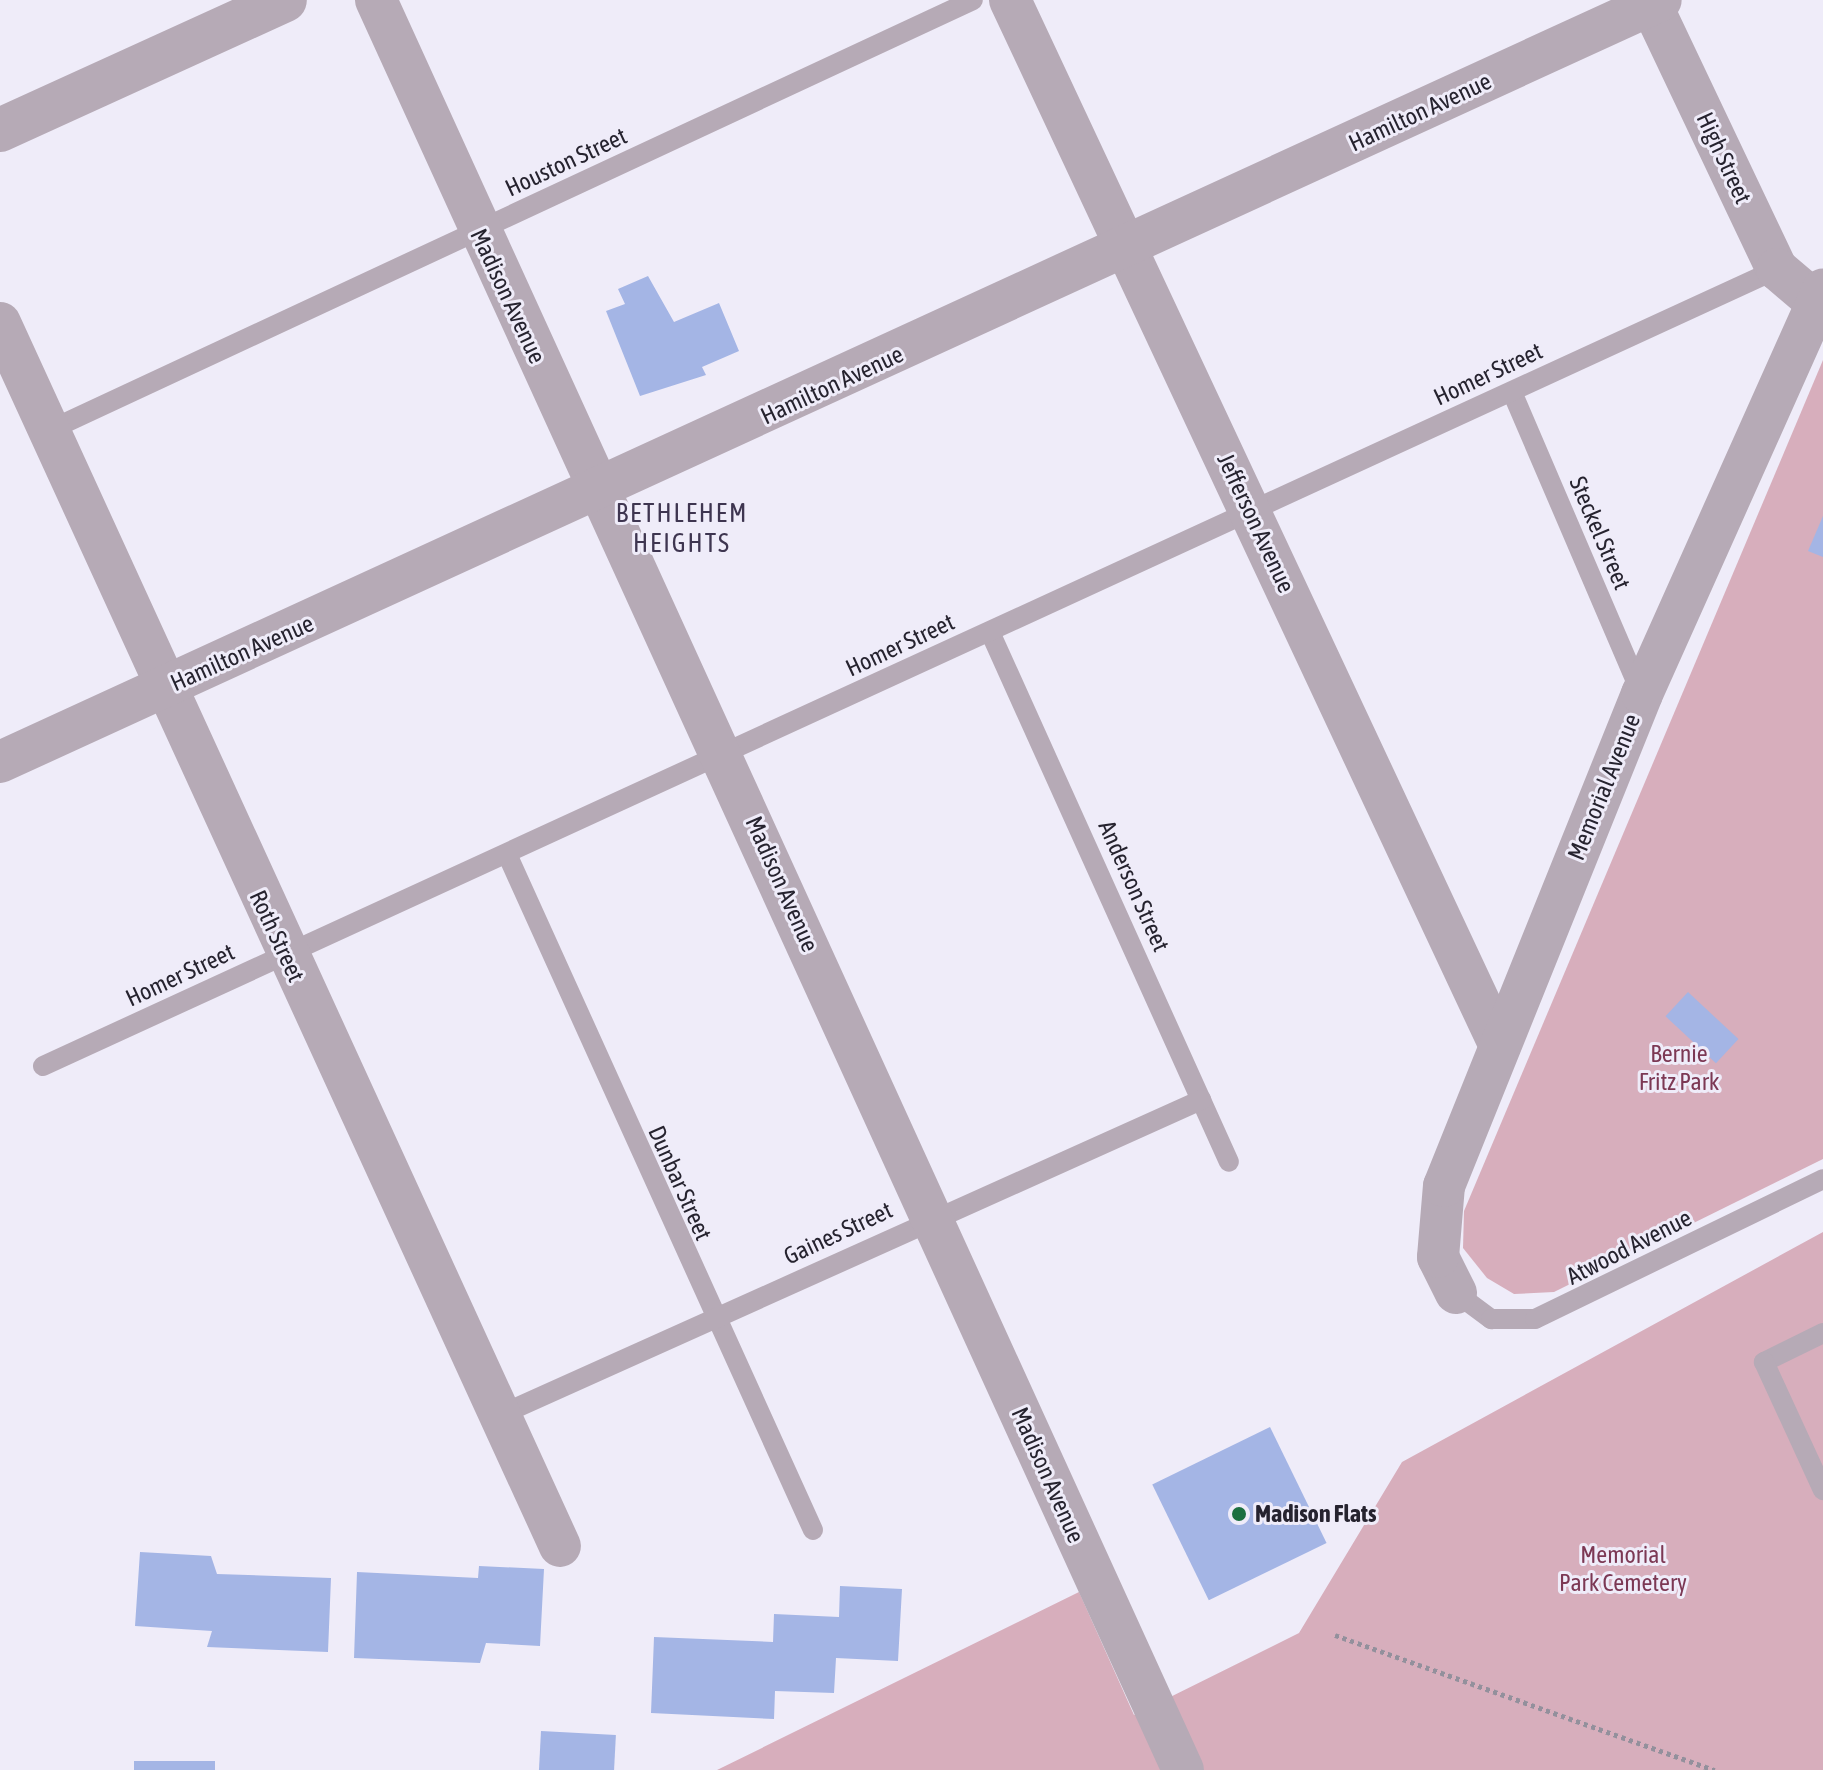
<!DOCTYPE html>
<style>
body{margin:0}
#map{position:relative;width:1823px;height:1770px;overflow:hidden;background:#efecf9;font-family:"Asap Condensed",sans-serif}
div>[style]{position:absolute}
[style*='--x']{left:calc(var(--x)*1px);top:calc(var(--y)*1px);width:calc(var(--w)*1px);rotate:calc(var(--a)*1deg)}
.green>*{inset:0;background:#d7aebc}
.building>*{inset:0;background:#a4b5e5;transform-origin:0 0}
.path>*{height:5px;margin-top:-2.5px;transform-origin:0;background:repeating-linear-gradient(90deg,#93909c 0 4px,transparent 0 8px)}
.service>*{height:20px;margin:-10px;padding:0 10px;transform-origin:10px;border-radius:10px;background:#b6aab6}
.minor>*{height:42px;margin:-21px;padding:0 21px;transform-origin:21px;border-radius:21px;background:#b6aab6}
.tertiary>*{height:44px;margin:-22px;padding:0 22px;transform-origin:22px;border-radius:22px;background:#b6aab6}
.dots>*{width:22px;height:22px;translate:-50% -50%;box-sizing:border-box;border:4px solid #efecf9;border-radius:50%}
span{translate:-50% -50%;white-space:nowrap;text-align:center;line-height:1.15;-webkit-text-stroke:6px #efecf9;paint-order:stroke}
.street-label{font-size:24px;color:#26232f}
.park-label{font-size:24px;color:#7c3854}
.poi-label{font-size:24px;color:#26232f;font-weight:700}
.left{translate:0 -50%;text-align:left}
.neighbourhood-label{font-size:26px;color:#3e3550;letter-spacing:2px}
</style>
<div id="map">
<div class="green">
<i style="clip-path:polygon(1823px 360px,1823px 1159px,1554px 1292px,1514px 1294px,1487px 1278px,1463px 1248px,1464px 1211px)"></i>
<i style="clip-path:polygon(1823px 1232px,1823px 1770px,717px 1770px,1079px 1592px,1134px 1715px,1299px 1633px,1402px 1462px)"></i>
</div>
<div class="building">
<i style="clip-path:polygon(648px 276px,674px 322px,719px 303px,739px 351px,702px 367px,706px 375px,640px 396px,606px 311px,625px 304px,618px 289px)"></i>
<i style="clip-path:polygon(1823px 516px,1823px 557px,1808px 551px)"></i>
<i style="left:1688px;top:992px;width:69px;height:33px;rotate:43deg"></i>
<i style="left:1270px;top:1427px;width:129px;height:131px;rotate:64deg"></i>
<i style="clip-path:polygon(140px 1552px,211px 1556px,217px 1574px,331px 1578px,328px 1652px,207px 1647px,212px 1631px,135px 1626px)"></i>
<i style="clip-path:polygon(479px 1566px,544px 1569px,540px 1646px,486px 1643px,480px 1663px,354px 1658px,357px 1572px,478px 1578px)"></i>
<i style="clip-path:polygon(840px 1586px,902px 1589px,898px 1661px,836px 1658px,834px 1693px,775px 1691px,774px 1719px,651px 1713px,654px 1637px,773px 1642px,774px 1614px,839px 1617px)"></i>
<i style="left:541px;top:1731px;width:75px;height:39px;rotate:3deg"></i>
<i style="left:134px;top:1761px;width:81px;height:9px"></i>
</div>
<div class="path">
<i style="--x:1335;--y:1635;--w:403;--a:19.6"></i>
</div>
<div class="service">
<i style="--x:1512;--y:392;--w:327;--a:66.8"></i>
<i style="--x:50;--y:430;--w:1018;--a:-24.98"></i>
<i style="--x:990;--y:632;--w:581;--a:65.73"></i>
<i style="--x:507;--y:854;--w:742;--a:65.65"></i>
<i style="--x:43;--y:1066;--w:1908;--a:-24.68"></i>
<i style="--x:1456;--y:1293;--w:44;--a:36.6"></i>
<i style="--x:1491;--y:1319;--w:44;--a:0"></i>
<i style="--x:1535;--y:1319;--w:320;--a:-25.9"></i>
<i style="--x:1823;--y:1333;--w:66;--a:153.8"></i>
<i style="--x:1764;--y:1362;--w:141;--a:65.3"></i>
<i style="--x:498;--y:1416;--w:771;--a:-24.2"></i>
</div>
<div class="minor">
<i style="--x:376;--y:0;--w:1945;--a:65.49"></i>
<i style="--x:1010;--y:0;--w:1155;--a:64.9"></i>
<i style="--x:1649;--y:0;--w:298;--a:64.6"></i>
<i style="--x:1777;--y:269;--w:52;--a:40.4"></i>
<i style="--x:0;--y:323;--w:1345;--a:65.4"></i>
<i style="--x:0;--y:762;--w:1827;--a:-24.64"></i>
<i style="--x:1456;--y:1293;--w:40;--a:-116.6"></i>
<i style="--x:1438;--y:1257;--w:71;--a:-85.2"></i>
<i style="--x:1444;--y:1186;--w:530;--a:-68.08"></i>
<i style="--x:1642;--y:694;--w:443;--a:-65.9"></i>
</div>
<div class="tertiary">
<i style="--x:0;--y:130;--w:313;--a:-24.5"></i>
</div>
<div class="dots">
<i style="left:1239px;top:1514px;background:#1c6f40"></i>
</div>
<div class="street-label">
<span style="left:1420px;top:112px;rotate:-25deg">Hamilton Avenue</span>
<span style="left:1724px;top:158px;rotate:65deg">High Street</span>
<span style="left:566px;top:162px;rotate:-25deg">Houston Street</span>
<span style="left:508px;top:296px;rotate:65deg">Madison Avenue</span>
<span style="left:1488px;top:374px;rotate:-25deg">Homer Street</span>
<span style="left:832px;top:385px;rotate:-25deg">Hamilton Avenue</span>
<span style="left:1256px;top:523px;rotate:65deg">Jefferson Avenue</span>
<span style="left:1600px;top:533px;rotate:67deg">Steckel Street</span>
<span style="left:900px;top:645px;rotate:-25deg">Homer Street</span>
<span style="left:242px;top:653px;rotate:-24deg">Hamilton Avenue</span>
<span style="left:1604px;top:787px;rotate:-68deg">Memorial Avenue</span>
<span style="left:782px;top:884px;rotate:66deg">Madison Avenue</span>
<span style="left:1134px;top:886px;rotate:66deg">Anderson Street</span>
<span style="left:277px;top:936px;rotate:65deg">Roth Street</span>
<span style="left:180px;top:975px;rotate:-25deg">Homer Street</span>
<span style="left:680px;top:1183px;rotate:66deg">Dunbar Street</span>
<span style="left:838px;top:1233px;rotate:-25deg">Gaines Street</span>
<span style="left:1629px;top:1247px;rotate:-27deg">Atwood Avenue</span>
<span style="left:1048px;top:1475px;rotate:66deg">Madison Avenue</span>
</div>
<div class="park-label">
<span style="left:1679px;top:1068px">Bernie<br>Fritz Park</span>
<span style="left:1623px;top:1569px">Memorial<br>Park Cemetery</span>
</div>
<div class="poi-label">
<span class="left" style="left:1255px;top:1514px">Madison Flats</span>
</div>
<div class="neighbourhood-label">
<span style="left:682px;top:529px">BETHLEHEM<br>HEIGHTS</span>
</div>
</div>
